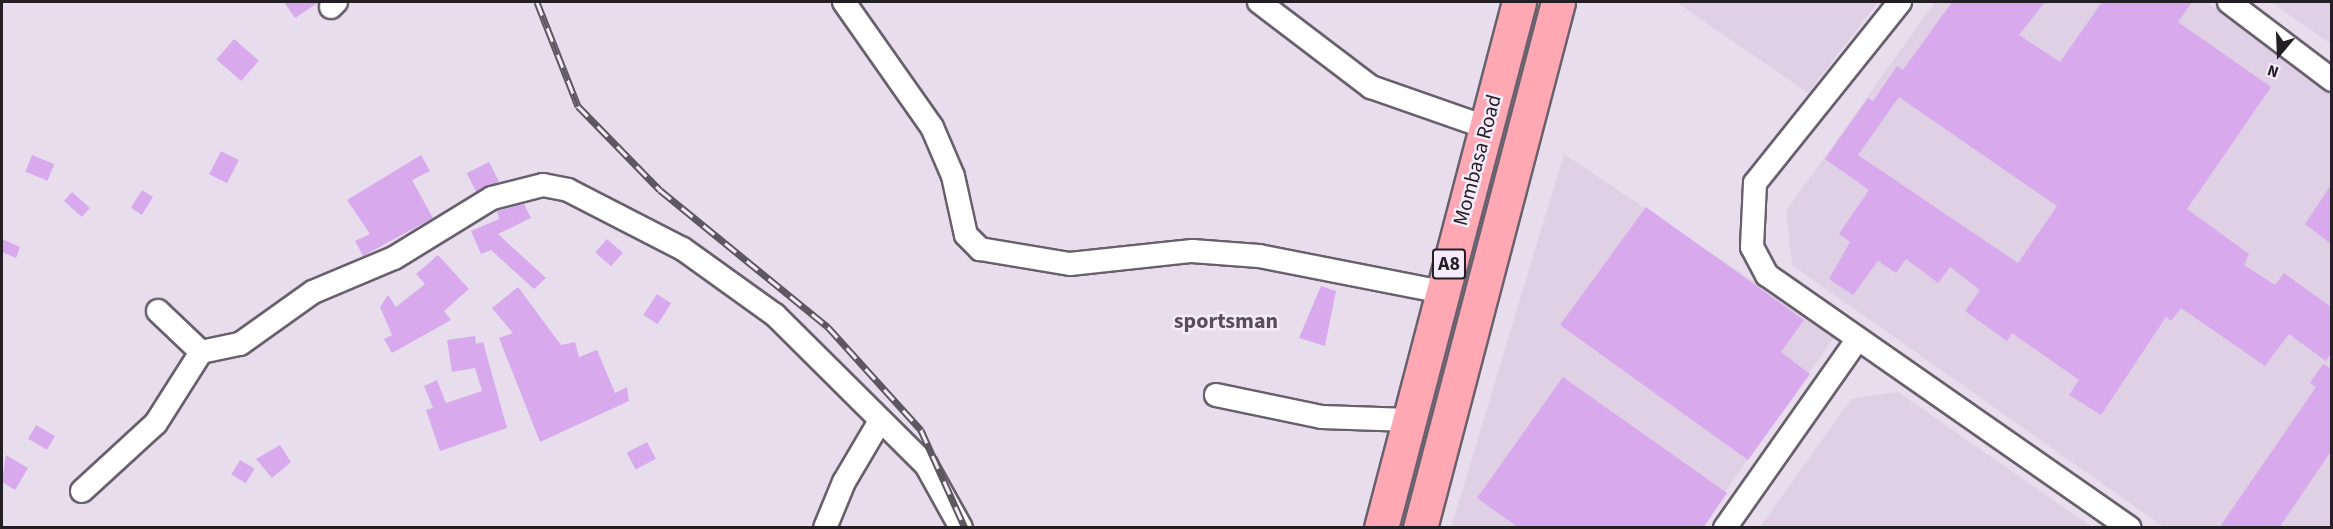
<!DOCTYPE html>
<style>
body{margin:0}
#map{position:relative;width:2333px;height:529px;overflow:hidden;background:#e8ddec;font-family:"Source Sans 3",sans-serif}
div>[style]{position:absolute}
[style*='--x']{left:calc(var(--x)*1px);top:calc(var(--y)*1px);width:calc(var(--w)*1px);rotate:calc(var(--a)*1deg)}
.built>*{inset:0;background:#dfd0e5}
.building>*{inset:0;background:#d8aaed;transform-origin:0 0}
.roads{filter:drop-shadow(2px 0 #69606d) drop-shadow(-2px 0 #69606d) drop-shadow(0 2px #69606d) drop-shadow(0 -2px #69606d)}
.minor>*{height:22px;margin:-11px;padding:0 11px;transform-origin:11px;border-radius:11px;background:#fff}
.highway>*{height:33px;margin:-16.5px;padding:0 16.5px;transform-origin:16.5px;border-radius:16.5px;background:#fda8b3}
.rail>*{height:7px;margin-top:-3.5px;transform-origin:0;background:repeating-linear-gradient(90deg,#f5ebfa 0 14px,#5d5760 0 28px);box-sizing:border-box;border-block:2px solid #5d5760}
span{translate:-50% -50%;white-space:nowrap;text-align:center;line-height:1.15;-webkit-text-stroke:5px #f5ebfa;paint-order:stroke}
.shield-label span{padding:2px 4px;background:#f5ebfa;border:2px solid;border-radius:4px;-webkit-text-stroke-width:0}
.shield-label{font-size:20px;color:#231f25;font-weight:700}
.street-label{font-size:21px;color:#231f25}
.neighbourhood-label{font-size:22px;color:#574e5b;font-weight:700}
.frame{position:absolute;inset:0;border:3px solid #231f25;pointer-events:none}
.north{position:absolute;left:2249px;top:24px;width:60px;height:60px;-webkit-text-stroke:4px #f5ebfa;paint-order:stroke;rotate:199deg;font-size:16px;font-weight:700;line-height:24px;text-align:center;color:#231f25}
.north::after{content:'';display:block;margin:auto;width:21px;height:27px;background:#231f25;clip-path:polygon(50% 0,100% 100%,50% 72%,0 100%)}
</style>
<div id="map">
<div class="built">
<i style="clip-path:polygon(1676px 2px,1878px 2px,1808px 93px)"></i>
<i style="clip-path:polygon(1935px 2px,2207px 2px,2331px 90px,2331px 527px,2164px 527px,1792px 265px,1786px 211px)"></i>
<i style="clip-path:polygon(2271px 2px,2331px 2px,2331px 44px)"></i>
<i style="clip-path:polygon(1564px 154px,1835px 336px,1700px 527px,1451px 528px)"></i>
<i style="clip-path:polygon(1898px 392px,2092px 527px,1760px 527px,1851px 399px)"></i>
</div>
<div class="building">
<i style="clip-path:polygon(284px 2px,319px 2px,295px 18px)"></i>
<i style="clip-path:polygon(evenodd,1952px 2px,2045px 2px,2019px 35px,2060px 62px,2102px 2px,2192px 2px,2178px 22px,2271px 87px,2187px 209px,2249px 254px,2244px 265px,2275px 285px,2284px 273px,2331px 307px,2331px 353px,2326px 361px,2289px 334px,2265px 366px,2181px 308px,2171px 321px,2166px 317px,2101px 415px,2069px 395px,2079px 380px,2012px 333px,2007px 341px,1965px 311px,1980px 290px,1950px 267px,1938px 283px,1906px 259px,1896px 273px,1878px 261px,1853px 295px,1829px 279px,1850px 242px,1839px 234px,1869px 190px,1825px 159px,1868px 98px,1873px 101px,1897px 66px,1903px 70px,1952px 2px,1899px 97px,2057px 206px,2018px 263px,1858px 155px,1899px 97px)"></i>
<i style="left:234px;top:39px;width:33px;height:27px;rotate:41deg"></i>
<i style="left:221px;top:151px;width:20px;height:26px;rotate:27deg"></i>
<i style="left:32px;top:155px;width:24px;height:18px;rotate:22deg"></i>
<i style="clip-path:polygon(421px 155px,430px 171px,412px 180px,433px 218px,363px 256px,355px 241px,370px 234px,347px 200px)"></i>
<i style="left:489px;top:162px;width:22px;height:25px;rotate:63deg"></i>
<i style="clip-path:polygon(2331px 185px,2331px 244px,2305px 224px)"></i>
<i style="left:142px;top:190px;width:13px;height:21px;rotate:32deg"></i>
<i style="left:72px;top:192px;width:24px;height:12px;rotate:42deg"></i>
<i style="clip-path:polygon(524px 204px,531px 218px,498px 234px,546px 278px,534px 289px,491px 250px,481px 254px,471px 231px,499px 219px,497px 211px)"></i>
<i style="clip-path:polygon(1646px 207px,1804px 320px,1781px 352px,1810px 374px,1748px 460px,1560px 325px)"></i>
<i style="clip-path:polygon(2px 239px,20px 247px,16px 258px,2px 252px)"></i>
<i style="left:607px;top:239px;width:21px;height:18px;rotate:41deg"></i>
<i style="clip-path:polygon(438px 255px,469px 289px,444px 311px,451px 320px,392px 353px,384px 339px,392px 335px,380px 307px,388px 295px,396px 307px,425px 284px,416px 274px)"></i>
<i style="clip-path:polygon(1321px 286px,1336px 291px,1325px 346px,1299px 338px)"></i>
<i style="clip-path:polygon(518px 287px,561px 345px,575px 342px,579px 357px,597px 350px,615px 393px,627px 387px,629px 401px,540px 442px,499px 338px,513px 333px,492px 308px)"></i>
<i style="left:657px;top:294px;width:17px;height:25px;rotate:33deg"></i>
<i style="clip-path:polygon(475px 336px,476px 344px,483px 342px,507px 428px,440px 451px,426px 410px,433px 408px,424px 386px,437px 380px,446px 403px,482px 391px,475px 368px,452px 372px,447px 340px)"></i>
<i style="clip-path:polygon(2323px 364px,2331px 369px,2331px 451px,2279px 528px,2219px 528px,2316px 387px,2310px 383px)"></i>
<i style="clip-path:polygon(1563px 377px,1727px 493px,1703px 528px,1519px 528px,1477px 498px)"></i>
<i style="left:36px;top:425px;width:22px;height:16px;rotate:30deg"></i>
<i style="left:647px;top:442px;width:19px;height:23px;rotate:62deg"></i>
<i style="clip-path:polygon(280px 445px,291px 462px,272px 478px,256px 459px)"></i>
<i style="clip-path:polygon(6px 455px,28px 468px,15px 490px,2px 482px)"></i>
<i style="left:240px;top:460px;width:17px;height:17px;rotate:31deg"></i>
</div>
<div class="roads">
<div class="minor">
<i style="--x:844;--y:2;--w:153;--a:54.9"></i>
<i style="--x:932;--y:127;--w:53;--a:66.8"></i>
<i style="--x:953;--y:176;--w:60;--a:77.6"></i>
<i style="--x:966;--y:235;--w:20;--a:45"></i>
<i style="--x:980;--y:249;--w:91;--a:9.5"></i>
<i style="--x:1070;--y:264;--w:123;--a:-6.1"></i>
<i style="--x:1192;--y:251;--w:67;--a:4.3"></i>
<i style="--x:1259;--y:256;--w:187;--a:11.1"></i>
<i style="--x:1259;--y:2;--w:141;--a:37.2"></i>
<i style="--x:1371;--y:87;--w:121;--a:19.3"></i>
<i style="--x:1900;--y:2;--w:232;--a:128.7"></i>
<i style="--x:1755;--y:183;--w:64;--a:92.7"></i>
<i style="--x:1752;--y:247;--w:32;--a:62"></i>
<i style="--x:1767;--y:275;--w:442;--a:34.9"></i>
<i style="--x:2229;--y:2;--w:129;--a:37.1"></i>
<i style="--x:331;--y:7;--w:7;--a:-45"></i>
<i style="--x:158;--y:311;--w:59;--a:43.6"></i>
<i style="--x:1216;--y:395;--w:108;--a:11.7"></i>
<i style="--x:1322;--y:417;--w:87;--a:2"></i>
<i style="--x:82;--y:491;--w:100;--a:-42.6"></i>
<i style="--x:156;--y:423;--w:84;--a:-57.6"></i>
<i style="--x:201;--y:352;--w:40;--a:-12"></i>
<i style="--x:240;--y:344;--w:90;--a:-35.5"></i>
<i style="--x:313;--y:292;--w:88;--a:-22.8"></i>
<i style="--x:394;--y:258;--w:115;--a:-31.5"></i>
<i style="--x:492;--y:198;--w:53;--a:-14.3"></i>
<i style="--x:543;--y:185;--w:25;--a:11"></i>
<i style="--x:568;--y:190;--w:129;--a:27.2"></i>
<i style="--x:683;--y:249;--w:113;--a:35.7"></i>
<i style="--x:775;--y:315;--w:213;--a:44.8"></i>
<i style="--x:926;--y:465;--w:72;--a:60.9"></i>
<i style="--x:825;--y:528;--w:50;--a:-67.6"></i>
<i style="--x:844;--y:482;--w:71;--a:-59.5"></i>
<i style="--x:1725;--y:528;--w:231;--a:-54.9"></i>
</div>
<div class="highway">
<i style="--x:1381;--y:528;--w:544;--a:-75.3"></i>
<i style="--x:1420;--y:528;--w:544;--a:-75.3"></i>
</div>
</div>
<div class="rail">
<i style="--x:537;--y:2;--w:112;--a:68.5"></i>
<i style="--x:578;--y:106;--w:117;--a:45.7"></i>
<i style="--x:660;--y:190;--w:217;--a:39.2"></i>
<i style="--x:828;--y:327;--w:139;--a:47.9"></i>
<i style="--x:921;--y:430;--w:107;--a:65.8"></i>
</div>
<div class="shield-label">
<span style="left:1449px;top:264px">A8</span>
</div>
<div class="street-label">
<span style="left:1477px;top:160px;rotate:-75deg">Mombasa Road</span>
</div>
<div class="neighbourhood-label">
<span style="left:1226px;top:322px">sportsman</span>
</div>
<div class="frame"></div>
<div class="north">N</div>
</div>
